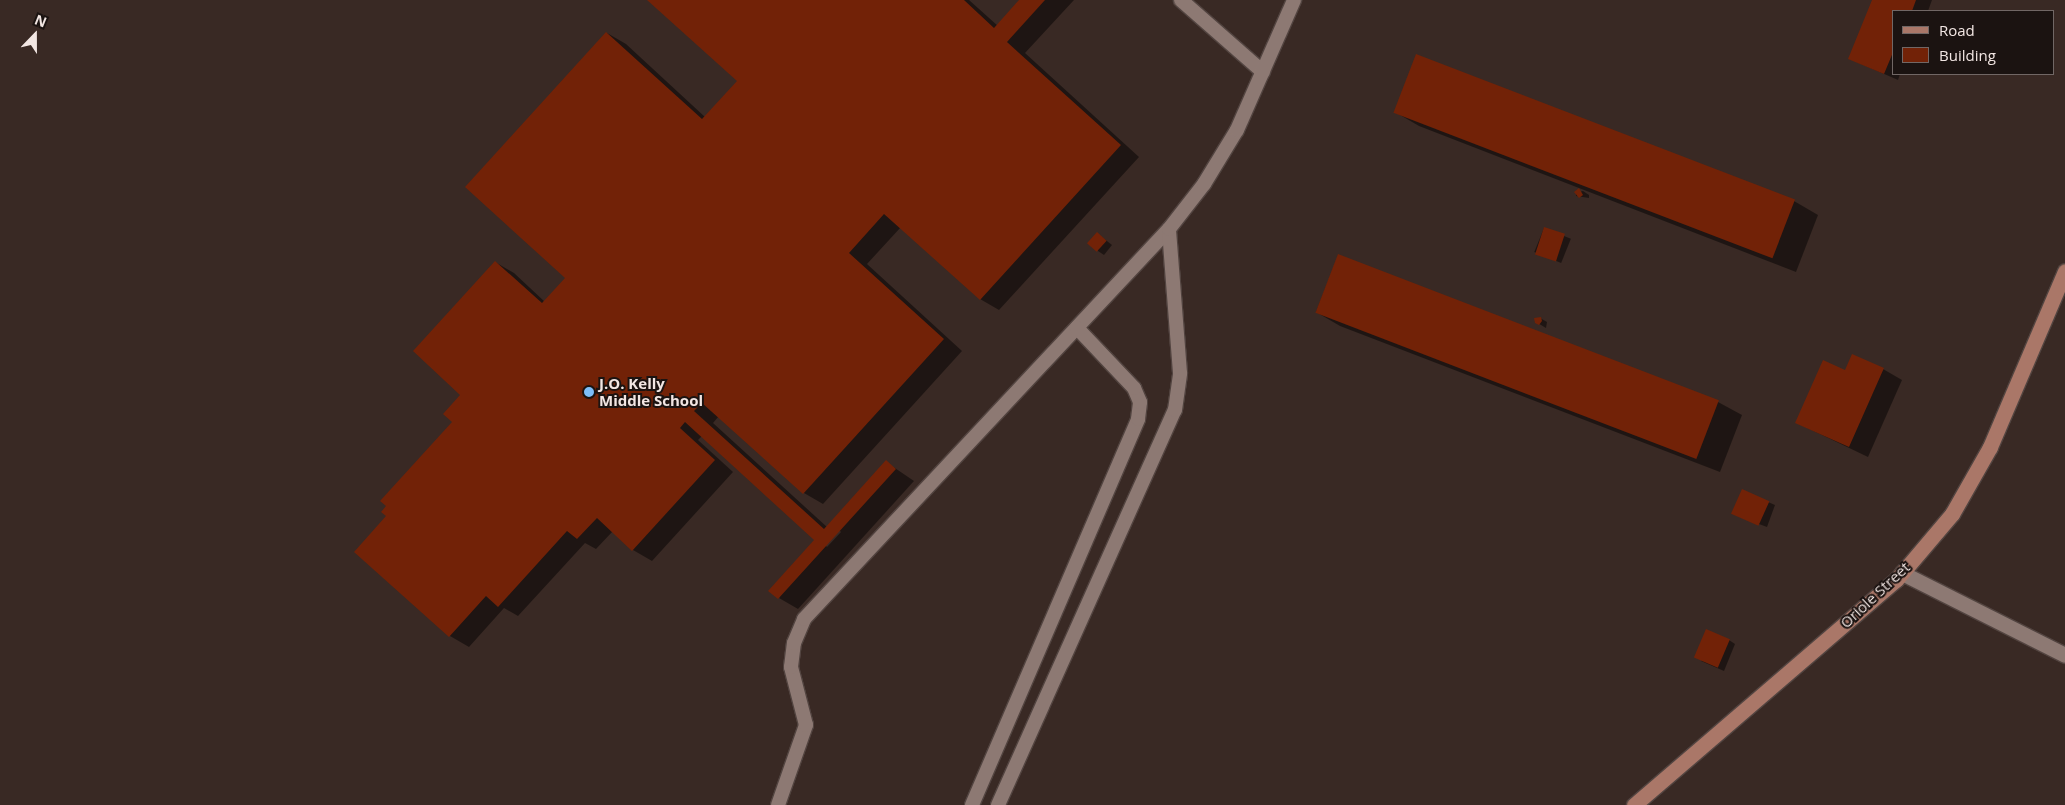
<!DOCTYPE html>
<style>
body{margin:0}
#map{position:relative;width:2065px;height:805px;overflow:hidden;background:#392924;font-family:"Open Sans",sans-serif}
div>[style]{position:absolute}
[style*='--x']{left:calc(var(--x)*1px);top:calc(var(--y)*1px);width:calc(var(--w)*1px);rotate:calc(var(--a)*1deg)}
.shadow>*{inset:0;background:#0007;transform-origin:0 0}
.building>*{inset:0;background:#722207;transform-origin:0 0}
.roads{filter:drop-shadow(1px 0 #524440) drop-shadow(-1px 0 #524440) drop-shadow(0 1px #524440) drop-shadow(0 -1px #524440)}
.lane>*{height:14px;margin:-7px;padding:0 7px;transform-origin:7px;border-radius:7px;background:#8d7973}
.street>*{height:15px;margin:-7.5px;padding:0 7.5px;transform-origin:7.5px;border-radius:7.5px;background:#8d7973}
.secondary>*{height:15px;margin:-7.5px;padding:0 7.5px;transform-origin:7.5px;border-radius:7.5px;background:#aa7768}
.dots>*{width:14px;height:14px;translate:-50% -50%;box-sizing:border-box;border:2px solid #1b1311;border-radius:50%}
span{translate:-50% -50%;white-space:nowrap;text-align:center;line-height:1.15;-webkit-text-stroke:4px #1b1311;paint-order:stroke}
.poi-label{font-size:15px;color:#f2e6e3;font-weight:700}
.left{translate:0 -50%;text-align:left}
.street-label{font-size:15px;color:#f2e6e3}
.legend{position:absolute;left:1892px;top:10px;width:162px;height:65px;box-sizing:border-box;background:#1b1311;border:1px solid #716765;margin:0;padding:6px 9px;list-style:none;font-size:15px;color:#f2e6e3}
.legend li{display:flex;align-items:center;gap:10px;height:25px}
.legend b{width:25px;border:1px solid #716765}
.north{position:absolute;left:10px;top:10px;width:50px;height:50px;-webkit-text-stroke:4px #1b1311;paint-order:stroke;rotate:22deg;font-size:14px;font-weight:700;line-height:20px;text-align:center;color:#f2e6e3}
.north::after{content:'';display:block;margin:auto;width:18px;height:22px;background:#f2e6e3;clip-path:polygon(50% 0,100% 100%,50% 72%,0 100%)}
</style>
<div id="map">
<div class="shadow">
<i style="clip-path:polygon(evenodd,649px 0,969px 0,998px 26px,1021px 0,1074px 0,1025px 53px,1139px 157px,999px 310px,980px 299px,901px 227px,867px 264px,962px 351px,823px 504px,804px 493px,719px 416px,713px 423px,827px 527px,886px 462px,914px 481px,798px 609px,779px 598px,816px 540px,702px 436px,698px 440px,733px 472px,652px 561px,633px 550px,613px 531px,596px 549px,585px 543px,518px 616px,504px 608px,469px 647px,450px 636px,356px 552px,388px 516px,454px 422px,495px 262px,514px 273px,545px 302px,567px 278px,607px 33px,626px 44px,705px 117px,738px 81px,649px 0,839px 530px,841px 532px,827px 547px,825px 545px,839px 530px)"></i>
<i style="clip-path:polygon(1873px 0,1932px 0,1928px 11px,1894px 11px,1894px 74px,1900px 74px,1898px 80px,1850px 59px)"></i>
<i style="clip-path:polygon(1395px 112px,1794px 201px,1818px 215px,1796px 272px,1419px 126px)"></i>
<i style="clip-path:polygon(1583px 191px,1589px 195px,1589px 198px,1576px 196px,1576px 193px)"></i>
<i style="left:1544px;top:228px;width:29px;height:26px;rotate:22deg"></i>
<i style="clip-path:polygon(1098px 234px,1112px 245px,1104px 255px,1098px 251px)"></i>
<i style="clip-path:polygon(1338px 256px,1718px 402px,1742px 415px,1720px 472px,1340px 326px,1316px 312px)"></i>
<i style="clip-path:polygon(1540px 318px,1547px 322px,1546px 328px,1536px 322px)"></i>
<i style="clip-path:polygon(1883px 369px,1902px 380px,1868px 457px,1797px 423px)"></i>
<i style="clip-path:polygon(1742px 491px,1775px 505px,1767px 527px,1740px 517px)"></i>
<i style="clip-path:polygon(1729px 640px,1735px 644px,1724px 671px,1701px 661px)"></i>
</div>
<div class="building">
<i style="clip-path:polygon(647px 0,964px 0,994px 28px,1019px 0,1045px 0,1007px 42px,1121px 145px,980px 300px,884px 214px,849px 253px,944px 339px,803px 494px,702px 403px,694px 411px,824px 529px,886px 460px,896px 469px,778px 599px,768px 591px,814px 540px,685px 422px,680px 428px,715px 460px,632px 551px,597px 518px,577px 539px,567px 531px,498px 607px,486px 596px,449px 637px,354px 552px,386px 516px,381px 512px,386px 506px,380px 501px,452px 422px,443px 414px,460px 395px,413px 351px,495px 261px,542px 303px,565px 278px,465px 187px,606px 32px,702px 119px,737px 81px)"></i>
<i style="clip-path:polygon(1872px 0,1916px 0,1912px 11px,1894px 11px,1894px 50px,1884px 74px,1848px 59px)"></i>
<i style="left:1416px;top:54px;width:406px;height:63px;rotate:21deg"></i>
<i style="clip-path:polygon(1579px 188px,1583px 195px,1579px 198px,1574px 192px)"></i>
<i style="left:1544px;top:227px;width:22px;height:29px;rotate:18deg"></i>
<i style="left:1097px;top:232px;width:13px;height:15px;rotate:42deg"></i>
<i style="left:1338px;top:254px;width:408px;height:63px;rotate:21deg"></i>
<i style="clip-path:polygon(1541px 317px,1542px 321px,1539px 325px,1535px 323px,1534px 318px)"></i>
<i style="clip-path:polygon(1852px 354px,1884px 368px,1849px 447px,1795px 423px,1823px 360px,1845px 370px)"></i>
<i style="left:1742px;top:489px;width:30px;height:27px;rotate:24deg"></i>
<i style="left:1706px;top:629px;width:26px;height:31px;rotate:23deg"></i>
</div>
<div class="roads">
<div class="lane">
<i style="--x:1181;--y:0;--w:109;--a:41.3"></i>
<i style="--x:778;--y:805;--w:85;--a:-70.7"></i>
<i style="--x:806;--y:725;--w:60;--a:-104.5"></i>
<i style="--x:791;--y:667;--w:24;--a:-83"></i>
<i style="--x:794;--y:643;--w:26;--a:-67"></i>
<i style="--x:804;--y:619;--w:534;--a:-46.9"></i>
<i style="--x:972;--y:805;--w:420;--a:-66.7"></i>
<i style="--x:1138;--y:419;--w:17;--a:-83"></i>
<i style="--x:1140;--y:402;--w:15;--a:-113"></i>
<i style="--x:1134;--y:388;--w:83;--a:-133.5"></i>
<i style="--x:998;--y:805;--w:433;--a:-65.9"></i>
<i style="--x:1175;--y:410;--w:37;--a:-82"></i>
<i style="--x:1180;--y:373;--w:144;--a:-94.4"></i>
<i style="--x:1169;--y:229;--w:57;--a:-52.1"></i>
<i style="--x:1204;--y:184;--w:63;--a:-58.6"></i>
<i style="--x:1237;--y:130;--w:142;--a:-66.3"></i>
</div>
<div class="street">
<i style="--x:1902;--y:573;--w:182;--a:26.7"></i>
</div>
<div class="secondary">
<i style="--x:1634;--y:805;--w:345;--a:-40.7"></i>
<i style="--x:1896;--y:580;--w:87;--a:-49.7"></i>
<i style="--x:1952;--y:514;--w:77;--a:-60.4"></i>
<i style="--x:1990;--y:447;--w:191;--a:-66.9"></i>
</div>
</div>
<div class="dots">
<i style="left:589px;top:392px;background:#7dbef9"></i>
</div>
<div class="poi-label">
<span class="left" style="left:599px;top:392px">J.O. Kelly<br>Middle School</span>
</div>
<div class="street-label">
<span style="left:1875px;top:595px;rotate:-43deg">Oriole Street</span>
</div>
<ul class="legend">
<li><b style="height:6px;background:#aa7768"></b>Road</li>
<li><b style="height:14px;background:#722207"></b>Building</li>
</ul>
<div class="north">N</div>
</div>
